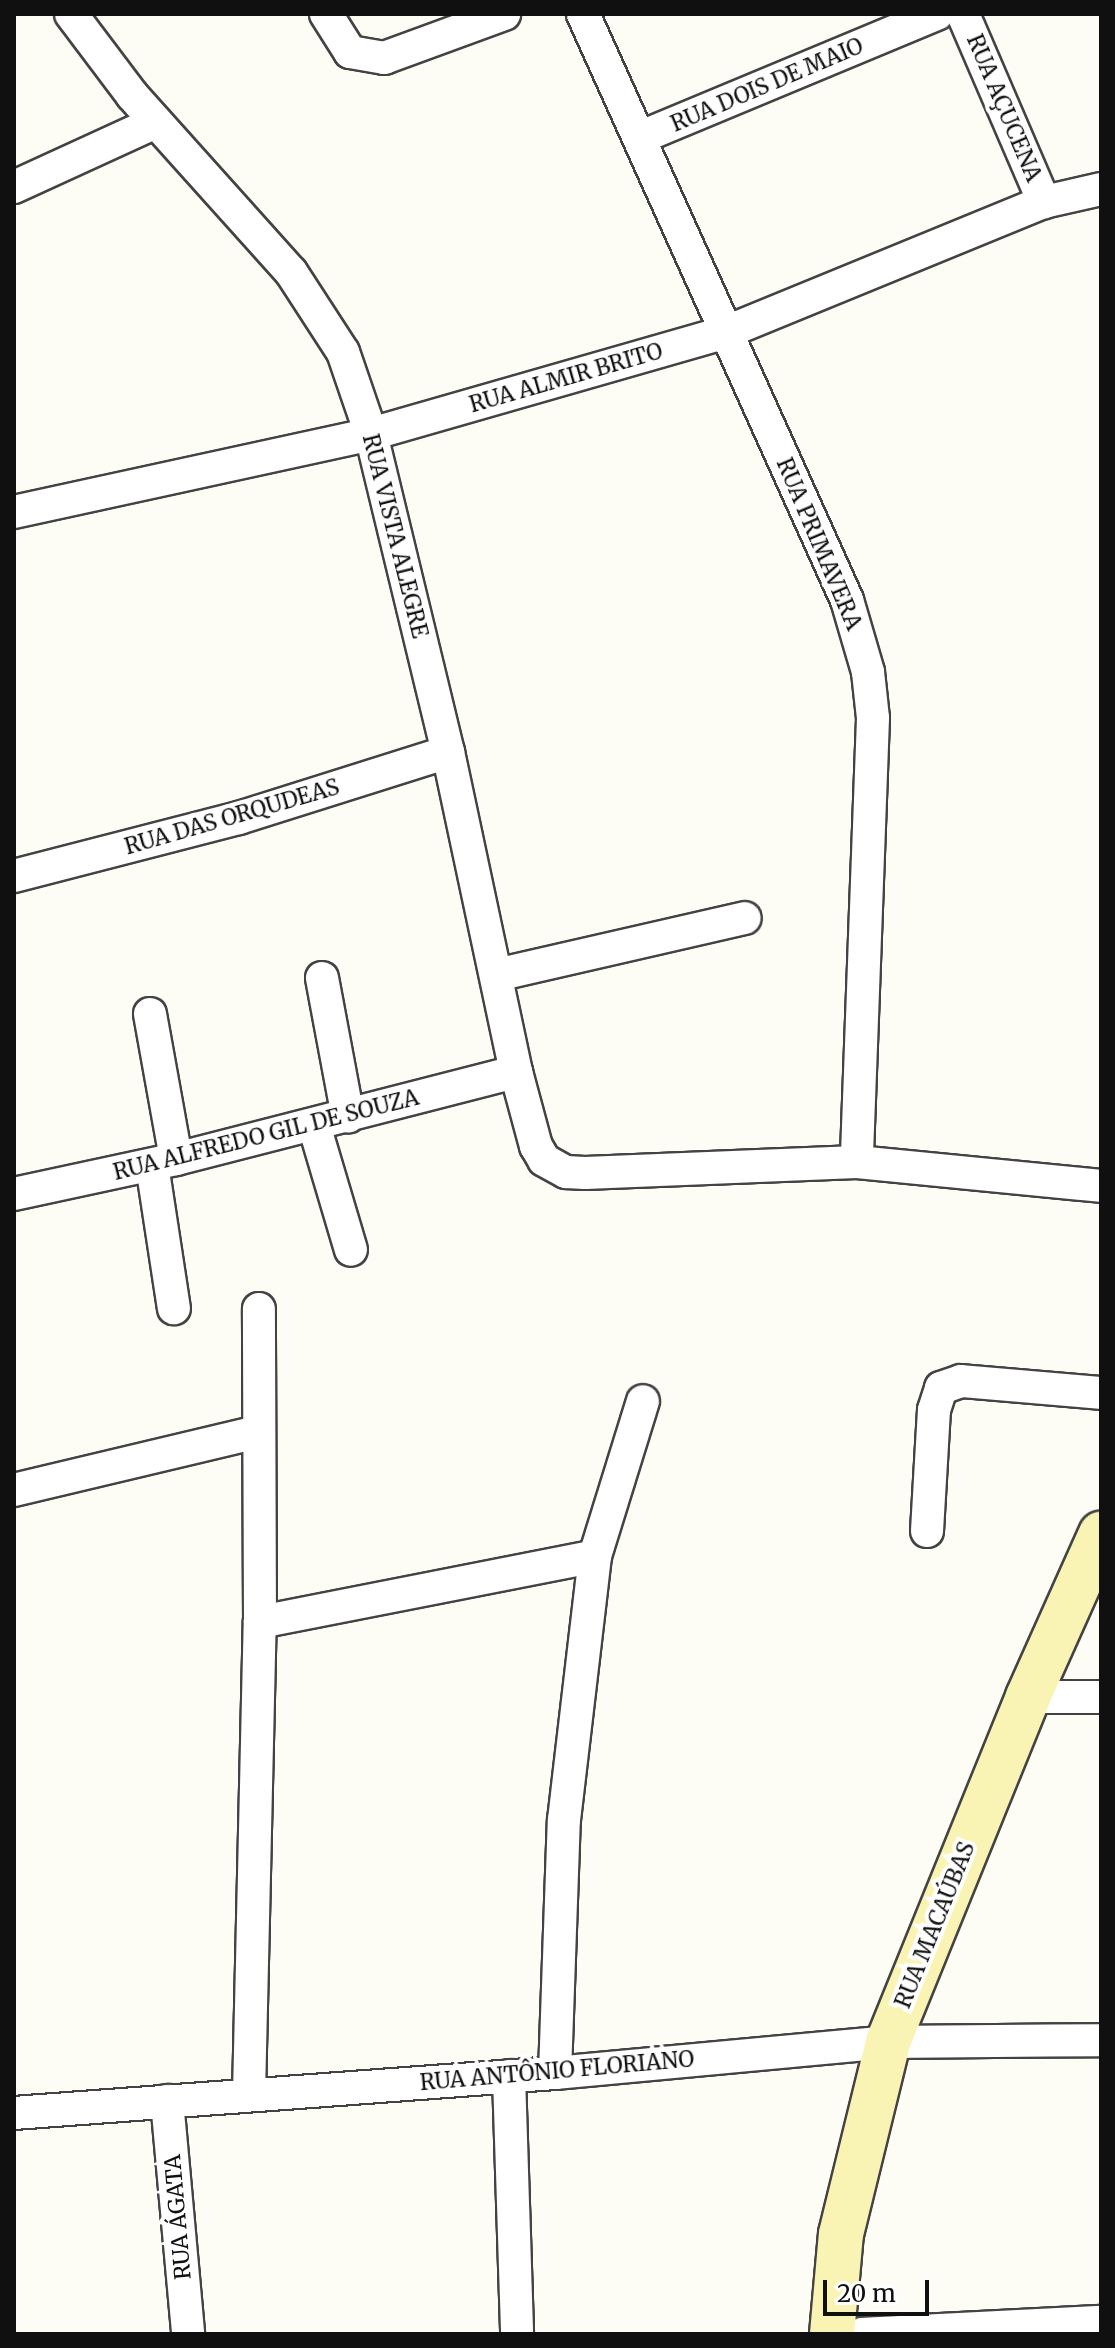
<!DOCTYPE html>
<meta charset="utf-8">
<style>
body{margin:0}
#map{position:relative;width:1115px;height:2348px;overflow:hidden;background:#fefdf5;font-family:Merriweather,serif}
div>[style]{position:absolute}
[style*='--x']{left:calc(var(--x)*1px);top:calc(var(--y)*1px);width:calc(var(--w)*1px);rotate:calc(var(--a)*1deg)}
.roads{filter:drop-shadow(2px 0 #434343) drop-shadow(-2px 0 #434343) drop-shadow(0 2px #434343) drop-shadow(0 -2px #434343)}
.street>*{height:32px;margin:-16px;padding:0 16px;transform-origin:16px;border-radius:16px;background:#fff}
.secondary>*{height:44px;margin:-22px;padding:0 22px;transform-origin:22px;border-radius:22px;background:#faf4b4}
span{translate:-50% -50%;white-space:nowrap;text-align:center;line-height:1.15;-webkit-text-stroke:8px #fff;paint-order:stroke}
.street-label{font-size:22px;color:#101010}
.frame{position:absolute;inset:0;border:16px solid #101010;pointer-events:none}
.scale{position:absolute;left:823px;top:2280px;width:106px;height:36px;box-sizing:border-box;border:4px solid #101010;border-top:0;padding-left:10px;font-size:24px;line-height:28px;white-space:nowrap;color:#101010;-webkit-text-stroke:6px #fff;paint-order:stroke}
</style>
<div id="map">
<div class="roads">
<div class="street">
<i style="--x:71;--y:14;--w:101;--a:53"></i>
<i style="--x:132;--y:95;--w:238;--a:48.1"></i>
<i style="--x:291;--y:272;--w:95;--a:57"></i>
<i style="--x:343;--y:352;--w:87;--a:71.1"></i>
<i style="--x:371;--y:434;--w:327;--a:76.4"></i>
<i style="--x:448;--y:752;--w:327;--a:78"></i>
<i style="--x:516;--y:1072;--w:77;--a:74.9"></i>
<i style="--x:536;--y:1146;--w:16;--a:60"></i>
<i style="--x:544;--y:1160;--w:25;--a:29"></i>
<i style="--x:566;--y:1172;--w:19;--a:3"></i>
<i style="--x:585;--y:1173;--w:272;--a:-2.3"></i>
<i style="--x:857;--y:1162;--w:245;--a:5.6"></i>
<i style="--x:326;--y:14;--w:45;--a:57.7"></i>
<i style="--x:350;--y:52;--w:35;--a:10"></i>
<i style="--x:384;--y:58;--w:128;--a:-20.1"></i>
<i style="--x:583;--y:14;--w:643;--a:65.75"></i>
<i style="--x:847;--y:600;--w:75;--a:73.7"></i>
<i style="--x:868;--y:672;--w:46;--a:83.8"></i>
<i style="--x:873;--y:718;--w:444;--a:92.1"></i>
<i style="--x:963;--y:14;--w:205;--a:66.7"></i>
<i style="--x:641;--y:137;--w:321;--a:-22.6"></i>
<i style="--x:14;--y:187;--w:156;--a:-24.6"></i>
<i style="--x:14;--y:512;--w:365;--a:-12.3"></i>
<i style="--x:371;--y:434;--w:367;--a:-16"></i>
<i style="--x:724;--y:333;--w:346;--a:-22.3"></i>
<i style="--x:1044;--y:202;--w:58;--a:-12.8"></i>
<i style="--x:14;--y:876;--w:232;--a:-14.5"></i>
<i style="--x:239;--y:818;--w:219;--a:-17.5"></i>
<i style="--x:496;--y:975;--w:255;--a:-12.9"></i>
<i style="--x:322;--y:978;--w:141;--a:79.4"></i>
<i style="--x:150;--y:1014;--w:147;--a:79.8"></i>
<i style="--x:314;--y:1125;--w:130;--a:73.5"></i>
<i style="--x:152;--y:1165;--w:145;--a:81.3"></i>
<i style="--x:14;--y:1194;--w:166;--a:-12.2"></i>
<i style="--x:176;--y:1159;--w:351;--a:-14.4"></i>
<i style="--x:14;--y:1490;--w:250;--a:-13.4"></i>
<i style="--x:927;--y:1531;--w:121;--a:-86.7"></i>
<i style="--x:934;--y:1410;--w:23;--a:-72"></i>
<i style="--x:941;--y:1388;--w:21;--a:-19"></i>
<i style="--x:961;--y:1381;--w:141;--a:4.9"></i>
<i style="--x:260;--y:1622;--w:341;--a:-11.1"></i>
<i style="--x:1028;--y:1697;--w:73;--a:0"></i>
<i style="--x:555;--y:2073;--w:253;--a:-88"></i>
<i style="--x:564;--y:1820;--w:266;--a:-83.3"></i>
<i style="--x:595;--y:1556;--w:162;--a:-72.8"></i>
<i style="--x:509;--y:2076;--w:258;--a:88.2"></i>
<i style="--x:249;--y:2095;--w:473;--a:-88.7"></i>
<i style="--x:260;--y:1622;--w:313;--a:-90.2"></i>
<i style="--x:167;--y:2101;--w:234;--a:84.8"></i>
<i style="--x:14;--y:2113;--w:542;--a:-4.23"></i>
<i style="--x:555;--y:2073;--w:334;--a:-5.3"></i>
<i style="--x:888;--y:2042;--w:213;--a:-0.5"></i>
<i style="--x:862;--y:2334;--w:239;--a:-2.9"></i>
</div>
<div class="secondary">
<i style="--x:832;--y:2334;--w:100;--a:-84.9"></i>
<i style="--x:841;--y:2234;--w:198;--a:-76.2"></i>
<i style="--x:888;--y:2042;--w:372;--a:-67.9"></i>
<i style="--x:1028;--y:1697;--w:179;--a:-65.9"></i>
</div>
</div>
<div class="street-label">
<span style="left:767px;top:85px;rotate:-23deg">RUA DOIS DE MAIO</span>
<span style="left:1004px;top:108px;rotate:67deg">RUA AÇUCENA</span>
<span style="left:566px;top:378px;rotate:-16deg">RUA ALMIR BRITO</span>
<span style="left:395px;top:536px;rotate:76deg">RUA VISTA ALEGRE</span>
<span style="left:819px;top:544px;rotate:67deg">RUA PRIMAVERA</span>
<span style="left:232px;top:817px;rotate:-16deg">RUA DAS ORQUDEAS</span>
<span style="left:266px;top:1135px;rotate:-14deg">RUA ALFREDO GIL DE SOUZA</span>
<span style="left:935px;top:1925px;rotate:-68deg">RUA MACAÚBAS</span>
<span style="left:557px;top:2071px;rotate:-5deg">RUA ANTÔNIO FLORIANO</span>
<span style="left:178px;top:2217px;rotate:-95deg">RUA ÁGATA</span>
</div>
<div class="frame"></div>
<div class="scale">20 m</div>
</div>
